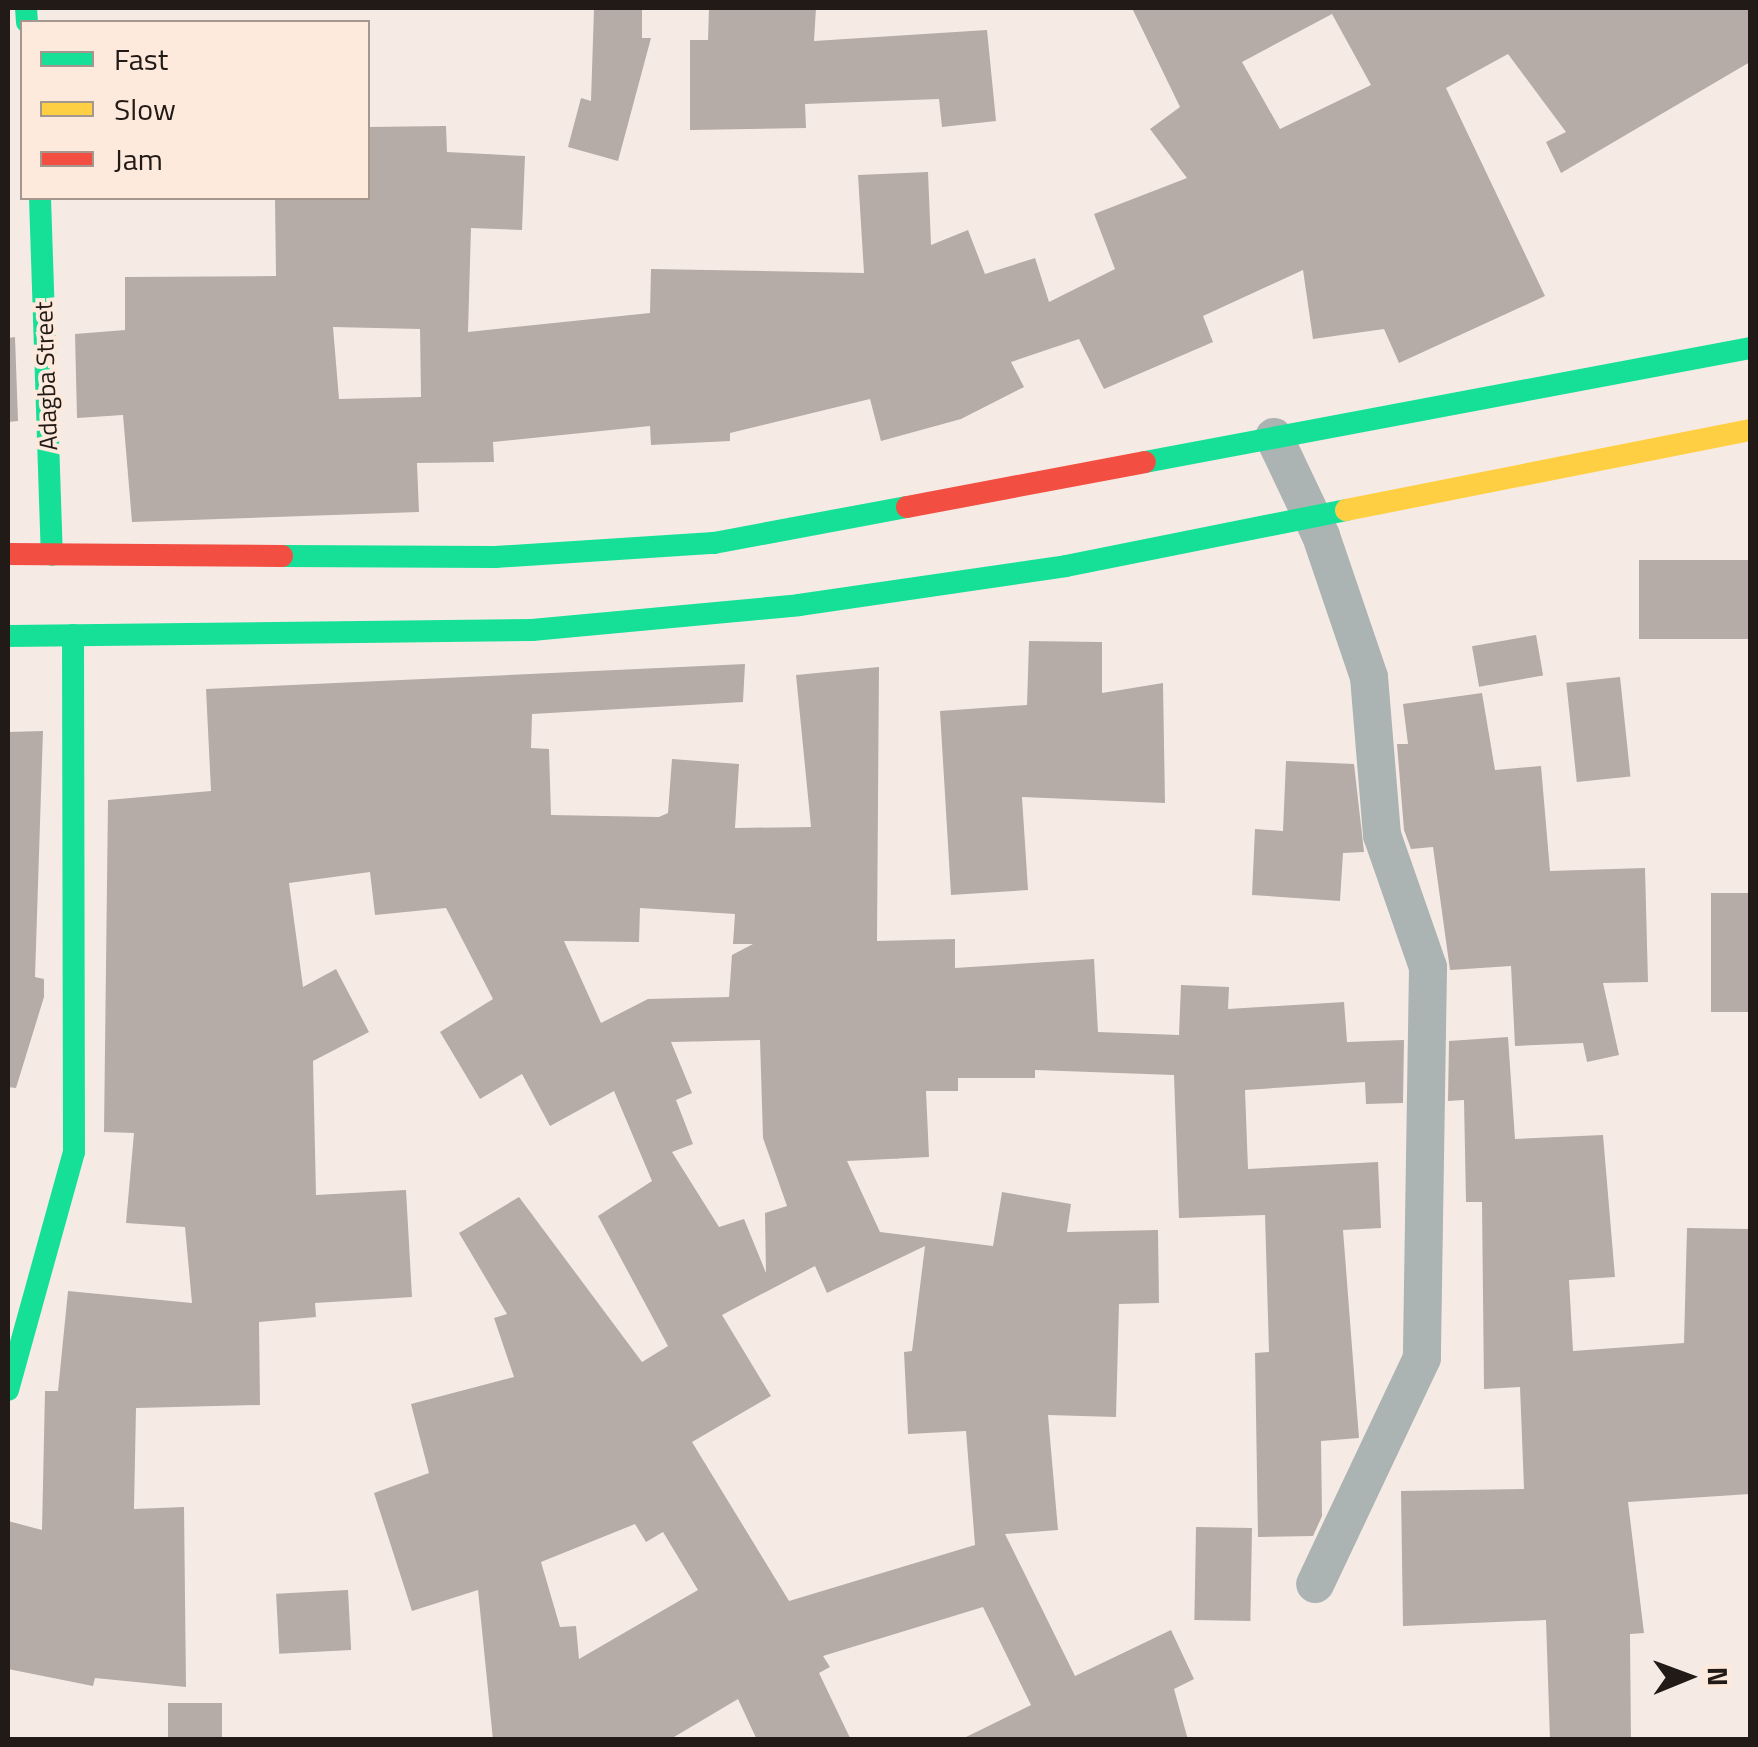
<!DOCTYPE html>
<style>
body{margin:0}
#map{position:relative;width:1758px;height:1747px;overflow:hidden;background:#f6ebe4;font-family:"Titillium Web",sans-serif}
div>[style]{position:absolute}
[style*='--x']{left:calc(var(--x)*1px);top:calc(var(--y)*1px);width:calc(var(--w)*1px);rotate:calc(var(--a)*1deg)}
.building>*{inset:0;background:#b5aca7;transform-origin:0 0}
.street>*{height:38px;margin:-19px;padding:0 19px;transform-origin:19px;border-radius:19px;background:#abb3b3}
.fast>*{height:22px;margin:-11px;padding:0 11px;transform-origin:11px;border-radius:11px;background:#16e098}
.slow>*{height:22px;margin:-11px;padding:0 11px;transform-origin:11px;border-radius:11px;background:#ffcf43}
.jam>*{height:22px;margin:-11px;padding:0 11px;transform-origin:11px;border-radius:11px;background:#f24e42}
span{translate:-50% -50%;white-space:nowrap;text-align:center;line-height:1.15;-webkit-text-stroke:8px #fdeadd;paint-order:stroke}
.street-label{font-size:25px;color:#211a16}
.frame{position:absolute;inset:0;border:10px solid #211a16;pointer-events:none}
.legend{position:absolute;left:20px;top:20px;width:350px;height:180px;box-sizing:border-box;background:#fdeadd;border:2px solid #a5978d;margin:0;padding:12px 18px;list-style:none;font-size:30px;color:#211a16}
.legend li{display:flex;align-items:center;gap:20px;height:50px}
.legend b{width:50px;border:2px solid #a5978d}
.north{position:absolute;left:1638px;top:1627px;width:100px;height:100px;-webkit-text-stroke:8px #fdeadd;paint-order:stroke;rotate:89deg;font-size:28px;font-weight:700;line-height:40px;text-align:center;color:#211a16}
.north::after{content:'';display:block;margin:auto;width:35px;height:45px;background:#211a16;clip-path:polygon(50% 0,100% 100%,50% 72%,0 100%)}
</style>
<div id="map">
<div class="building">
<i style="clip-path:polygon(594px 8px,642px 8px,642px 38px,651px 38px,618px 161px,568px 147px,581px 98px,591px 101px)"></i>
<i style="clip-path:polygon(709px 8px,816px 8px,814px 41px,987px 30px,996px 121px,942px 127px,939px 99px,805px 104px,806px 128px,690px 130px,690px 40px,708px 40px)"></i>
<i style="clip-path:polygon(evenodd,1132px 8px,1750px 8px,1750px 62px,1561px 173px,1546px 142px,1566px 132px,1508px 54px,1446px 88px,1545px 296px,1399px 363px,1384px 329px,1313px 339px,1303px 270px,1203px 316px,1213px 342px,1104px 389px,1079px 339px,1011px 362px,1024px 387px,961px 419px,881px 441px,870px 399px,730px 433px,730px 441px,651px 445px,650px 426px,493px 442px,494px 462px,417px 463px,419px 512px,132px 522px,123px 415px,77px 418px,75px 334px,125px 330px,125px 277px,276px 276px,275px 198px,368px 198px,368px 127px,446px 126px,447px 152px,525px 156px,522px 230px,471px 228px,468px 332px,650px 313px,651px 269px,864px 273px,858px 175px,928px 172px,931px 245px,968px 230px,985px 274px,1035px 258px,1049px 302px,1115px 269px,1094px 214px,1187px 178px,1150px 129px,1180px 107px,1132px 8px,1332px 14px,1371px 85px,1280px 129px,1242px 62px,1332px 14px,1132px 8px,333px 327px,420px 329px,421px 397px,339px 399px,333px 327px)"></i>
<i style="clip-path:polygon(15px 337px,18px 421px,8px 422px,8px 338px)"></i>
<i style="left:1750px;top:560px;width:79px;height:111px;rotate:90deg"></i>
<i style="left:1536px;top:635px;width:41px;height:65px;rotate:80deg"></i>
<i style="clip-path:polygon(1029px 641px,1102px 642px,1102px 693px,1163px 683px,1165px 803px,1022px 797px,1028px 890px,951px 895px,940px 711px,1027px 705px)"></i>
<i style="clip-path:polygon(evenodd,745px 664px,743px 702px,532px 714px,531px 748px,549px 749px,551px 815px,659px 817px,668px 813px,672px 759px,739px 764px,735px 828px,811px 827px,796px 675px,879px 667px,877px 941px,955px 939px,955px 968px,1094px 959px,1098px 1032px,1179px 1035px,1181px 985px,1229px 987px,1228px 1009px,1344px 1002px,1347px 1042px,1404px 1040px,1403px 1103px,1366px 1104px,1365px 1082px,1245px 1090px,1248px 1169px,1378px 1162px,1381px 1228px,1343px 1230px,1359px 1438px,1321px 1441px,1322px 1516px,1313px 1536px,1258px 1537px,1255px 1353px,1269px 1352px,1265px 1215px,1179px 1218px,1174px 1075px,1035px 1070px,1035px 1078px,958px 1078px,958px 1091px,926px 1091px,929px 1157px,847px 1161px,880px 1232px,993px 1246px,1002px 1192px,1071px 1204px,1067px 1232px,1158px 1230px,1159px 1303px,1119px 1304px,1116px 1417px,1048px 1415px,1058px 1530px,1005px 1534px,1075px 1676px,1171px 1630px,1194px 1679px,1174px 1689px,1188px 1740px,960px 1740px,1031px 1705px,983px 1607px,823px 1656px,830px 1667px,819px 1673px,851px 1740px,757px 1740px,738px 1699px,669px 1740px,493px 1740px,478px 1590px,412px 1611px,374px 1493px,429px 1473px,411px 1404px,514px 1377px,494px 1318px,507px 1314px,459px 1233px,519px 1197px,642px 1362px,668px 1346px,598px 1216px,652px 1181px,614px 1091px,550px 1126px,522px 1074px,480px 1099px,440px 1032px,493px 999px,446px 908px,375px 915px,370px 872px,289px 883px,303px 987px,336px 969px,369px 1032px,313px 1061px,316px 1195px,406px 1190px,412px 1297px,315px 1303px,316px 1317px,259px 1322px,260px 1405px,136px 1408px,134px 1509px,184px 1507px,186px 1687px,95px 1678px,93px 1686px,8px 1669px,8px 1521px,42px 1530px,45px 1391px,58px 1391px,68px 1291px,192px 1303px,185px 1227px,126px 1223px,134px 1133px,104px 1132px,108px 800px,211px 791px,206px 689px,745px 664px,640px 908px,735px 914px,733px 944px,753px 944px,732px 955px,729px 997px,648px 999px,601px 1023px,564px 941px,639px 942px,640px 908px,745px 664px,760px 1040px,763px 1138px,787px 1206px,765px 1213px,766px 1273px,744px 1219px,719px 1227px,672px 1152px,693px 1144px,676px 1100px,692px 1093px,671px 1042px,760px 1040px,745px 664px,925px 1246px,912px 1351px,904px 1352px,908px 1434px,966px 1431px,975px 1545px,789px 1601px,692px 1442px,771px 1396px,722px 1315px,815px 1266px,827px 1293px,925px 1246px,745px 664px,635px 1524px,646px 1542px,663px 1532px,698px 1590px,579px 1659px,576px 1626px,560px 1627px,541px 1562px,635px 1524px)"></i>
<i style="left:1620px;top:677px;width:100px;height:54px;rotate:84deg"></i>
<i style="clip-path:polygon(1482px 693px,1495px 770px,1541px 766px,1550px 871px,1645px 868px,1648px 982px,1603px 983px,1619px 1055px,1587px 1062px,1583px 1043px,1515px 1046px,1511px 966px,1450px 970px,1433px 847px,1411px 849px,1404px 830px,1397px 744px,1408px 744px,1403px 704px)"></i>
<i style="clip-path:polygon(43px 731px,35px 977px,44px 979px,44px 997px,16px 1088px,8px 1087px,8px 732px)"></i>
<i style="clip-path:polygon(1286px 761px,1354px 764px,1364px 852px,1343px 853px,1340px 901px,1252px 895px,1255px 829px,1283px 831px)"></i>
<i style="left:1711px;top:893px;width:39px;height:119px"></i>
<i style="clip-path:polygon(1508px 1037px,1515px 1139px,1603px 1135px,1615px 1277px,1569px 1280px,1573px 1351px,1684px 1343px,1687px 1228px,1750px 1229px,1750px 1494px,1628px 1502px,1644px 1633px,1630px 1634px,1631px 1740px,1550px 1740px,1546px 1620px,1403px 1626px,1401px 1491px,1524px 1489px,1520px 1387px,1484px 1389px,1482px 1202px,1466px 1202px,1464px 1100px,1448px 1101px,1449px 1041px)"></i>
<i style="left:1196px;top:1527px;width:56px;height:93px;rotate:1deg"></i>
<i style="left:348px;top:1590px;width:60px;height:72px;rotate:87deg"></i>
<i style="left:222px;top:1703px;width:37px;height:54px;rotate:90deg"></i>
</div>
<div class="street">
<i style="--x:1274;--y:437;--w:110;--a:64.6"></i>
<i style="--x:1321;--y:536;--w:149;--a:71.2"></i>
<i style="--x:1369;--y:677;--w:159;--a:85.3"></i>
<i style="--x:1382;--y:835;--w:140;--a:70.8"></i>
<i style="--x:1428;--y:967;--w:391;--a:90.9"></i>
<i style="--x:1422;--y:1358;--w:250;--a:115.3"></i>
</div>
<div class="fast">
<i style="--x:26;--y:8;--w:14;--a:86"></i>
<i style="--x:40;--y:198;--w:357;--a:88.1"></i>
<i style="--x:1145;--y:462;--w:616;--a:-10.67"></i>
<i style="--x:282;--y:556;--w:213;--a:0.3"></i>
<i style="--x:495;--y:557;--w:219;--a:-3.7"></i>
<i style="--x:714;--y:543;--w:196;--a:-10.6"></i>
<i style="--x:8;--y:636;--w:524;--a:-0.66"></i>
<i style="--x:532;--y:630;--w:268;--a:-5.3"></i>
<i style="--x:799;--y:605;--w:270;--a:-8.3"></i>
<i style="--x:1066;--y:566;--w:286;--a:-11.3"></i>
<i style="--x:8;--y:1390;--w:247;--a:-74.5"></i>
<i style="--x:74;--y:1152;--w:517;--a:-90.11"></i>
</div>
<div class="slow">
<i style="--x:1346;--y:510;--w:412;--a:-11.2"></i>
</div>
<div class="jam">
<i style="--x:907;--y:507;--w:242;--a:-10.7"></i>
<i style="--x:8;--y:554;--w:274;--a:0.4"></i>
</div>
<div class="street-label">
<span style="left:46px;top:376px;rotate:-92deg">Adagba Street</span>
</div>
<div class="frame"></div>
<ul class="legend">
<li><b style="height:12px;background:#16e098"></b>Fast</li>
<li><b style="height:12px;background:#ffcf43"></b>Slow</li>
<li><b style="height:12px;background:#f24e42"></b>Jam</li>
</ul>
<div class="north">N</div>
</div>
